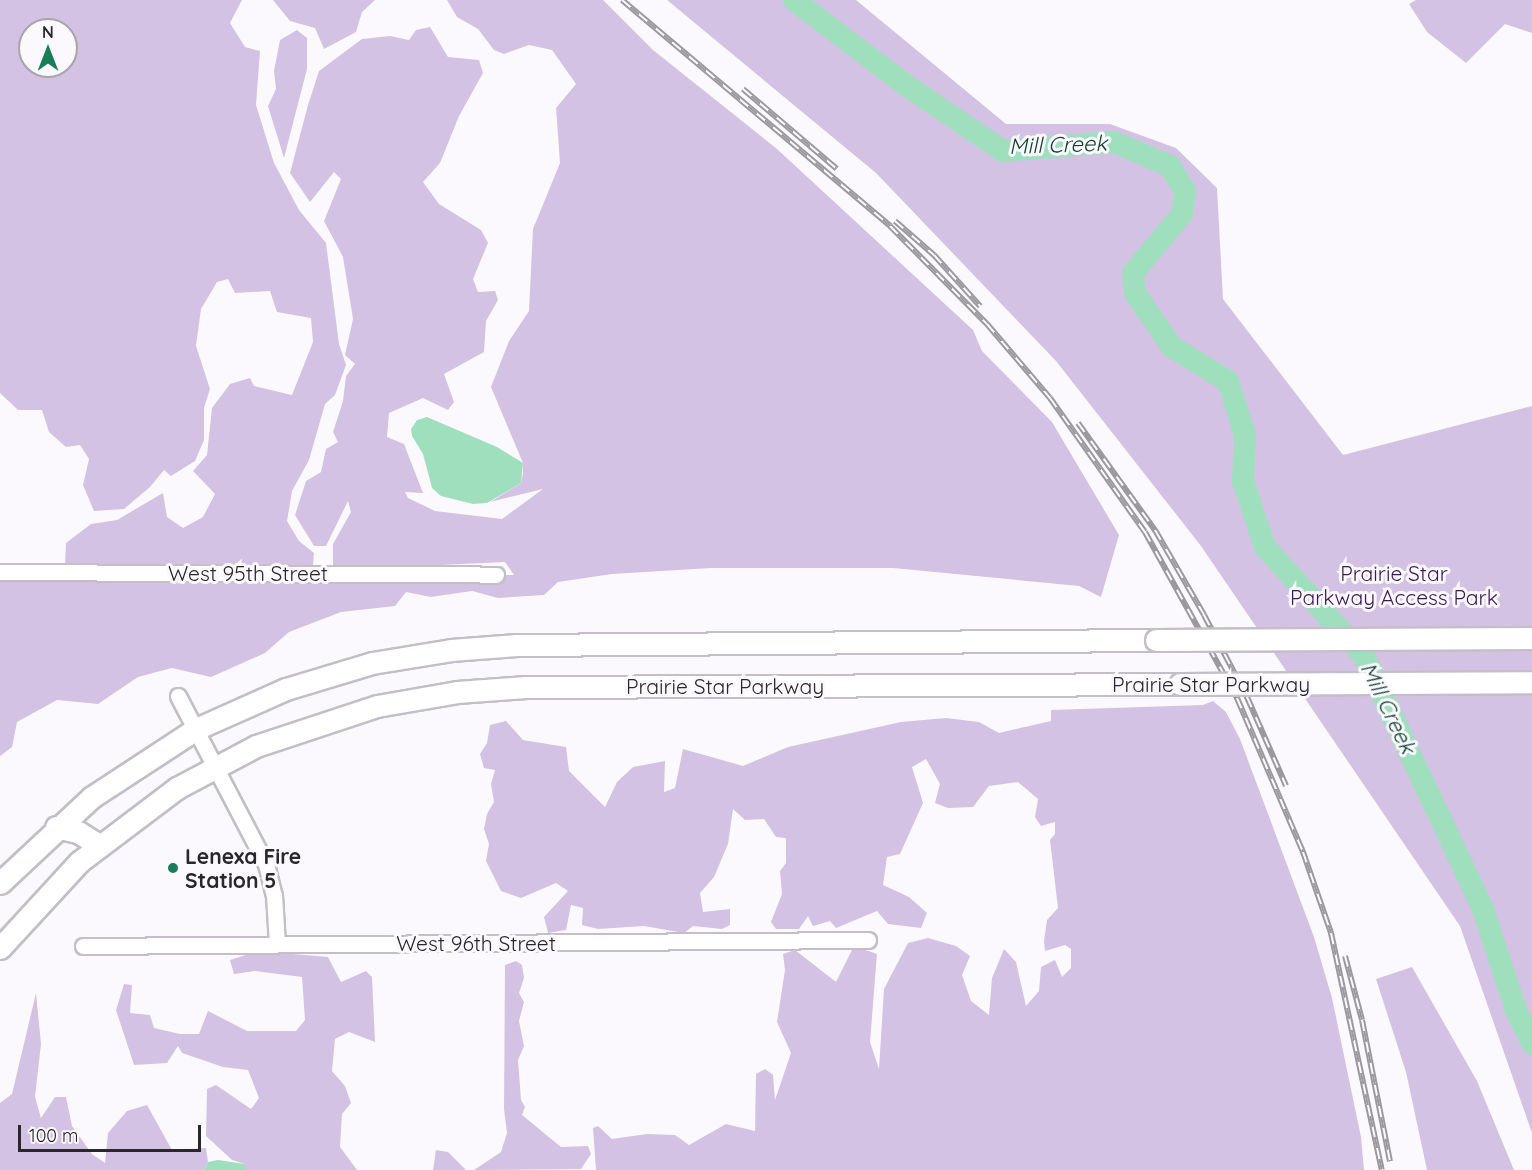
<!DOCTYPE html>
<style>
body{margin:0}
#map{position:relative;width:1532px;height:1170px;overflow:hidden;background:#fcf9fe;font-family:Quicksand,sans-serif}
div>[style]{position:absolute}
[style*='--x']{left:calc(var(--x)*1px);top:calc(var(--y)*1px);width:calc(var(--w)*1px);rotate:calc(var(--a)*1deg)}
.green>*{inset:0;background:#d3c2e3}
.water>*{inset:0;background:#a0dfbe}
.river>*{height:22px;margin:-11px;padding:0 11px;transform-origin:11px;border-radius:11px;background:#a0dfbe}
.roads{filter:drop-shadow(2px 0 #c3bec7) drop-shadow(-2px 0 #c3bec7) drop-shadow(0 2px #c3bec7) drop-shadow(0 -2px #c3bec7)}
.minor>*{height:15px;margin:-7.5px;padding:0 7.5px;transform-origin:7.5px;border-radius:7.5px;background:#fff}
.secondary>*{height:21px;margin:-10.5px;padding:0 10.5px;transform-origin:10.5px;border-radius:10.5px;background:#fff}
.rail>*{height:6px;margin-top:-3px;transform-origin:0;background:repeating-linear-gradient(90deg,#fcf9fe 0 11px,#9b999d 0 22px);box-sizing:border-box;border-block:2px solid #9b999d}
.bridges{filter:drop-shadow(2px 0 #c3bec7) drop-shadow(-2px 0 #c3bec7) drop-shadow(0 2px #c3bec7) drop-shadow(0 -2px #c3bec7)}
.secondary-bridge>*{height:21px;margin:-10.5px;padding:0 10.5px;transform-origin:10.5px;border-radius:10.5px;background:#fff}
.dots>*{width:16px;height:16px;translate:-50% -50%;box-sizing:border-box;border:3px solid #fcf9fe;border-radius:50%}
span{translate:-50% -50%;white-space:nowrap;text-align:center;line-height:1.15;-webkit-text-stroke:6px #fcf9fe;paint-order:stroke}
.street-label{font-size:21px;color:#28272a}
.park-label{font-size:21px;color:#3b1754}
.poi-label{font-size:21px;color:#28272a;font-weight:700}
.left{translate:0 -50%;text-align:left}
.water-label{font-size:22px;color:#11432e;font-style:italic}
.north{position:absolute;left:18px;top:18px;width:60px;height:60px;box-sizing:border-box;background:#fcf9fe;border:2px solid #a7a5a9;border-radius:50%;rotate:0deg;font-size:16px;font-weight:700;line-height:24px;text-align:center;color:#28272a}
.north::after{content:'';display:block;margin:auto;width:21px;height:27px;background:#197e57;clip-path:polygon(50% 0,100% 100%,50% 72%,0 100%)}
.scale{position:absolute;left:18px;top:1125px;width:183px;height:27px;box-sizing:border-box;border:3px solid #28272a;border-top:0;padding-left:8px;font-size:18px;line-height:21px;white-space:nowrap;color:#28272a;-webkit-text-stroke:4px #fcf9fe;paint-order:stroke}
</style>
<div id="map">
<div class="green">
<i style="clip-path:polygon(evenodd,0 0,242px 0,230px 23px,245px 47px,260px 51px,256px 105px,274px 163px,299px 210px,326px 243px,339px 344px,346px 365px,335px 395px,325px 404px,309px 460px,292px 491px,287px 521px,299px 541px,314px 553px,313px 565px,297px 569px,229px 565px,65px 566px,66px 543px,91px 524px,117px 520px,163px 493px,167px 517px,183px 528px,203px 517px,215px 494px,193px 471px,207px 455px,212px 408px,230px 384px,250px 378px,254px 386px,292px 395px,313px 342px,311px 318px,277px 312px,270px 291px,235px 293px,228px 279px,217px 282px,201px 309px,196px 346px,210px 389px,204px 408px,204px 440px,195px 461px,171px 476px,164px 470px,150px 487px,124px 509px,94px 511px,83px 485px,89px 459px,80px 445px,66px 447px,49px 432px,42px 410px,18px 410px,0 393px,0 0,30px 30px,66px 30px,66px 66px,30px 66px,30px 30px)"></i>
<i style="clip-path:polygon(273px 0,375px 0,362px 12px,356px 32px,324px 49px,315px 28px,290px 21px)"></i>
<i style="clip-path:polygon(447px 0,603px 0,653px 50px,777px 149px,973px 330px,982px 351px,1052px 422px,1119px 535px,1101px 597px,1079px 586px,893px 568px,711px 568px,612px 574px,558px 582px,544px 595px,498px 598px,472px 591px,431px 597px,406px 592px,395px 606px,341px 612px,289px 632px,265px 653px,211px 677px,172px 668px,138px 677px,98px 704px,57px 700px,17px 722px,12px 747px,0 756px,0 579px,514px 575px,505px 562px,333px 570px,333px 544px,351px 512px,348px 501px,326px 546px,314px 546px,295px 515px,306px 481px,321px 472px,326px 449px,338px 442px,333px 432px,343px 401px,346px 376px,355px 364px,345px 355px,353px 319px,343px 257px,324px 221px,341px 179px,334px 172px,310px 202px,290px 173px,308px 105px,319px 71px,362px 39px,390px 36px,409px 40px,416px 30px,430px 27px,448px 57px,479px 60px,483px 73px,459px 116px,440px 163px,423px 182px,439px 204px,481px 230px,488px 243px,473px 279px,478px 292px,495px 291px,498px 300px,486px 321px,484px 352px,444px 374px,454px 402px,448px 410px,423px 398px,389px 413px,387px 437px,404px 444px,423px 493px,405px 492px,408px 498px,435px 511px,502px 519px,543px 489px,490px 502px,521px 483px,523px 473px,523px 463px,491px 387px,509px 341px,529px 311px,533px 229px,560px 163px,556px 108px,576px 84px,552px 50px,529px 45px,504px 54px,494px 50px,478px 29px,457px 17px)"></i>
<i style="clip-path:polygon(667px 0,856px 0,1006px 124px,1110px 124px,1176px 148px,1217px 188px,1223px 299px,1343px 455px,1532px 406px,1532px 1133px,1460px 926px,1201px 546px,1056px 361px,876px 173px)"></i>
<i style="clip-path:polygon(1416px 0,1532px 0,1532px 33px,1505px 24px,1466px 63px,1427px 32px,1409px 4px)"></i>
<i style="clip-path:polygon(297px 30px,307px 38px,307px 69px,284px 158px,268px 106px,276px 89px,274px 71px,280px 40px)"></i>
<i style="clip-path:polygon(1213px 701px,1226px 712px,1240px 739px,1314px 937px,1332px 998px,1361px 1137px,1364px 1170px,596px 1170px,593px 1128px,598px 1126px,612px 1139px,647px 1134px,675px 1135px,689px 1145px,726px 1124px,755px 1131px,756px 1074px,765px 1069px,773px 1075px,775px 1100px,791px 1053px,777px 1022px,785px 970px,783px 954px,795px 950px,836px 982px,854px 946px,877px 954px,870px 1042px,879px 1069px,884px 989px,908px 943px,928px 938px,956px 946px,970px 956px,962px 975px,971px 1001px,989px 1015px,992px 978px,1004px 949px,1016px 962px,1026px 1006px,1039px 991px,1041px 967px,1055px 960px,1062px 977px,1071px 968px,1071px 949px,1065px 945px,1045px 951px,1044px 941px,1047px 920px,1058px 908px,1050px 840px,1055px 834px,1055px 822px,1041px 826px,1035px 817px,1038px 799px,1018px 782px,989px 786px,973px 807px,948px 808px,935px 803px,940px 784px,926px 759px,912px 767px,923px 803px,900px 854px,887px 857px,883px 885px,909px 897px,927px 913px,921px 928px,888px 924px,877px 911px,836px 928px,830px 921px,813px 926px,808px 916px,799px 929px,776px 929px,771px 922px,782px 894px,780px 871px,786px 863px,786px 838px,776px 837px,764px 819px,745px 820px,733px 809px,728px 844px,714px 877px,700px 893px,703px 912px,730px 909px,730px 925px,722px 929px,693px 926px,684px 933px,644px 926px,598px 929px,582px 925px,583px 908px,571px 905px,566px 930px,548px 933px,544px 917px,568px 891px,556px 883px,521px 898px,501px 891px,486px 861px,489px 844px,484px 829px,487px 814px,494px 802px,491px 784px,495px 770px,484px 768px,480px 754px,487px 743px,490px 725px,506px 721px,523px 740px,566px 747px,569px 771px,605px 807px,617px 782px,633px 767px,665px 761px,664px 792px,675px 788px,683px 749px,743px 766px,788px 747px,901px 722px,946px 718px,979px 722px,999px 733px,1051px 721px,1051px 710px,1203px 705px)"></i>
<i style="clip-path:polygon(258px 951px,328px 957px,341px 982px,366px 971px,372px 977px,375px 1042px,349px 1032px,335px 1039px,332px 1071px,345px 1086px,351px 1103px,342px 1114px,340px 1147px,357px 1170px,245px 1170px,245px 1164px,232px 1160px,206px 1136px,207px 1089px,216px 1085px,251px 1109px,259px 1098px,248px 1070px,223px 1067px,182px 1053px,178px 1046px,167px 1063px,134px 1065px,116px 1010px,124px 984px,132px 985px,130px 1013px,150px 1015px,154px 1028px,180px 1034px,199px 1034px,208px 1011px,247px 1031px,296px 1031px,305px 1020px,302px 977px,255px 971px,234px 974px,230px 960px)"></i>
<i style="clip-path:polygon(516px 961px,522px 965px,524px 978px,519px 993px,524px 1002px,519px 1021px,524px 1046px,518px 1060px,521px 1100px,525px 1107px,522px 1115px,561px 1147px,588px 1146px,591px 1154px,581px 1169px,474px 1170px,501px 1152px,507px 1133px,504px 1109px,505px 965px)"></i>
<i style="clip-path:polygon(1412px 967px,1477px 1081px,1514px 1170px,1427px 1170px,1406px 1072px,1376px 979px)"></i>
<i style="clip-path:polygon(36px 993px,41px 1044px,35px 1097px,41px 1118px,55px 1097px,66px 1097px,72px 1126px,92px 1154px,105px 1163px,108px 1133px,127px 1111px,147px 1105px,172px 1150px,206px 1148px,208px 1162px,204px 1170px,0 1170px,0 1103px,12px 1094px)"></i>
<i style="clip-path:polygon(436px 1150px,448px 1152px,466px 1170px,433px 1170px)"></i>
</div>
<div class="water">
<i style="clip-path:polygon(427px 417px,497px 447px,523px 463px,521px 483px,487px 503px,473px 504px,441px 496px,432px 488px,423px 454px,412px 436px,411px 429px,417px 420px)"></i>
<i style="clip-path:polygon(218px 1160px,245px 1164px,245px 1170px,204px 1170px,208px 1162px)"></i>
</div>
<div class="river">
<i style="--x:794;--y:0;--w:142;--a:37.3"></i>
<i style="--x:907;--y:86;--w:116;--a:34.1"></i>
<i style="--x:1003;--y:151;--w:111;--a:-4.6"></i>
<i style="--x:1114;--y:142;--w:61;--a:23.2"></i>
<i style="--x:1170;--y:166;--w:29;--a:59"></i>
<i style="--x:1185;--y:191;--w:23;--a:97"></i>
<i style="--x:1182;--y:214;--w:77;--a:129.7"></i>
<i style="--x:1133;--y:273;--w:20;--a:84"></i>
<i style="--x:1135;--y:293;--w:65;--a:55.6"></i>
<i style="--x:1172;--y:347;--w:66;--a:31.3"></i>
<i style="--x:1228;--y:381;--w:57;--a:72.5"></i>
<i style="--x:1245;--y:435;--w:46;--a:92.5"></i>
<i style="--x:1243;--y:481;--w:70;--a:71.6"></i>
<i style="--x:1265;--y:547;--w:147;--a:47.8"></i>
<i style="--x:1364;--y:656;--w:280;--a:64.8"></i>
<i style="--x:1483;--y:909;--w:106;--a:71.9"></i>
<i style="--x:1516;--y:1010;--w:37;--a:64"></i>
</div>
<div class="roads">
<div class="minor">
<i style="--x:0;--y:572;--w:496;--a:0.3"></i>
<i style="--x:178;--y:696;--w:190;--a:62.4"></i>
<i style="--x:266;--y:864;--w:32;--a:76"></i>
<i style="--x:274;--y:895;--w:49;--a:86.5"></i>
<i style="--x:83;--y:946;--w:785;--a:-0.44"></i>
</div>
<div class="secondary">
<i style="--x:56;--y:827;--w:23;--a:13"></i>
<i style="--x:78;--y:832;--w:25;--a:32"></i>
<i style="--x:0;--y:883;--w:126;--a:-43.1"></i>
<i style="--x:92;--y:797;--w:124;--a:-33.2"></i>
<i style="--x:196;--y:729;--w:98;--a:-24"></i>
<i style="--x:286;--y:689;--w:90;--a:-16.8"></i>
<i style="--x:372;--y:663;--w:80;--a:-9.3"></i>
<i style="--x:451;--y:650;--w:66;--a:-4.3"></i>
<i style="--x:517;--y:645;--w:639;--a:-0.45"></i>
<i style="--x:0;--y:948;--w:117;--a:-47.4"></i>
<i style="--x:79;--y:862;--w:123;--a:-37.1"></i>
<i style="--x:177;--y:788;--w:89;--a:-28"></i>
<i style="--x:256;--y:746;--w:127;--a:-18.3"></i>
<i style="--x:377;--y:706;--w:81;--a:-9.9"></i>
<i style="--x:457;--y:692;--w:69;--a:-4.1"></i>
<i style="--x:526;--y:687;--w:654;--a:-0.26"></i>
</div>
</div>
<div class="rail">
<i style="--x:622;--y:0;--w:351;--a:40.1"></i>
<i style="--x:890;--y:226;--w:138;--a:45.3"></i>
<i style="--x:987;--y:324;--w:97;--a:49.6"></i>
<i style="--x:1050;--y:398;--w:164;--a:54.7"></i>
<i style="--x:1145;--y:532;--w:190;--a:61"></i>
<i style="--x:1237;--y:698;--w:168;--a:66.8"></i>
<i style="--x:1303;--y:852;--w:86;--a:70.9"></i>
<i style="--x:1331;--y:933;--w:242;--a:77.9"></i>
<i style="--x:743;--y:89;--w:123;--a:40.4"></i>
<i style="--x:895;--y:221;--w:52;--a:41.1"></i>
<i style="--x:934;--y:255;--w:69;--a:48"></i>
<i style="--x:1078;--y:423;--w:132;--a:54.3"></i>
<i style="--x:1155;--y:530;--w:98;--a:60"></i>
<i style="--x:1204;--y:615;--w:93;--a:62.3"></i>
<i style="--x:1247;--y:697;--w:97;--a:66.3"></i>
<i style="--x:1345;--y:956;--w:66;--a:75.1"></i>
<i style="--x:1362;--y:1020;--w:144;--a:78.8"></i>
</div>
<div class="bridges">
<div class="secondary-bridge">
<i style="--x:1156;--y:640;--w:376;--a:-0.3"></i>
<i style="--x:1180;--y:684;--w:352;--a:-0.3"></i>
</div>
</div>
<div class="dots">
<i style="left:173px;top:868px;background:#197e57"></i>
</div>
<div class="street-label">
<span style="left:248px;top:573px">West 95th Street</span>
<span style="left:1211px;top:684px">Prairie Star Parkway</span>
<span style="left:725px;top:686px">Prairie Star Parkway</span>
<span style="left:476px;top:943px">West 96th Street</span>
</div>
<div class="park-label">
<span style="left:1394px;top:585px">Prairie Star<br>Parkway Access Park</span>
</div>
<div class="poi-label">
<span class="left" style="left:185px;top:868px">Lenexa Fire<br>Station 5</span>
</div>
<div class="water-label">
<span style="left:1058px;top:145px;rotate:-2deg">Mill Creek</span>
<span style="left:1388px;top:708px;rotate:64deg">Mill Creek</span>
</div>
<div class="north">N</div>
<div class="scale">100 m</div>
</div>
